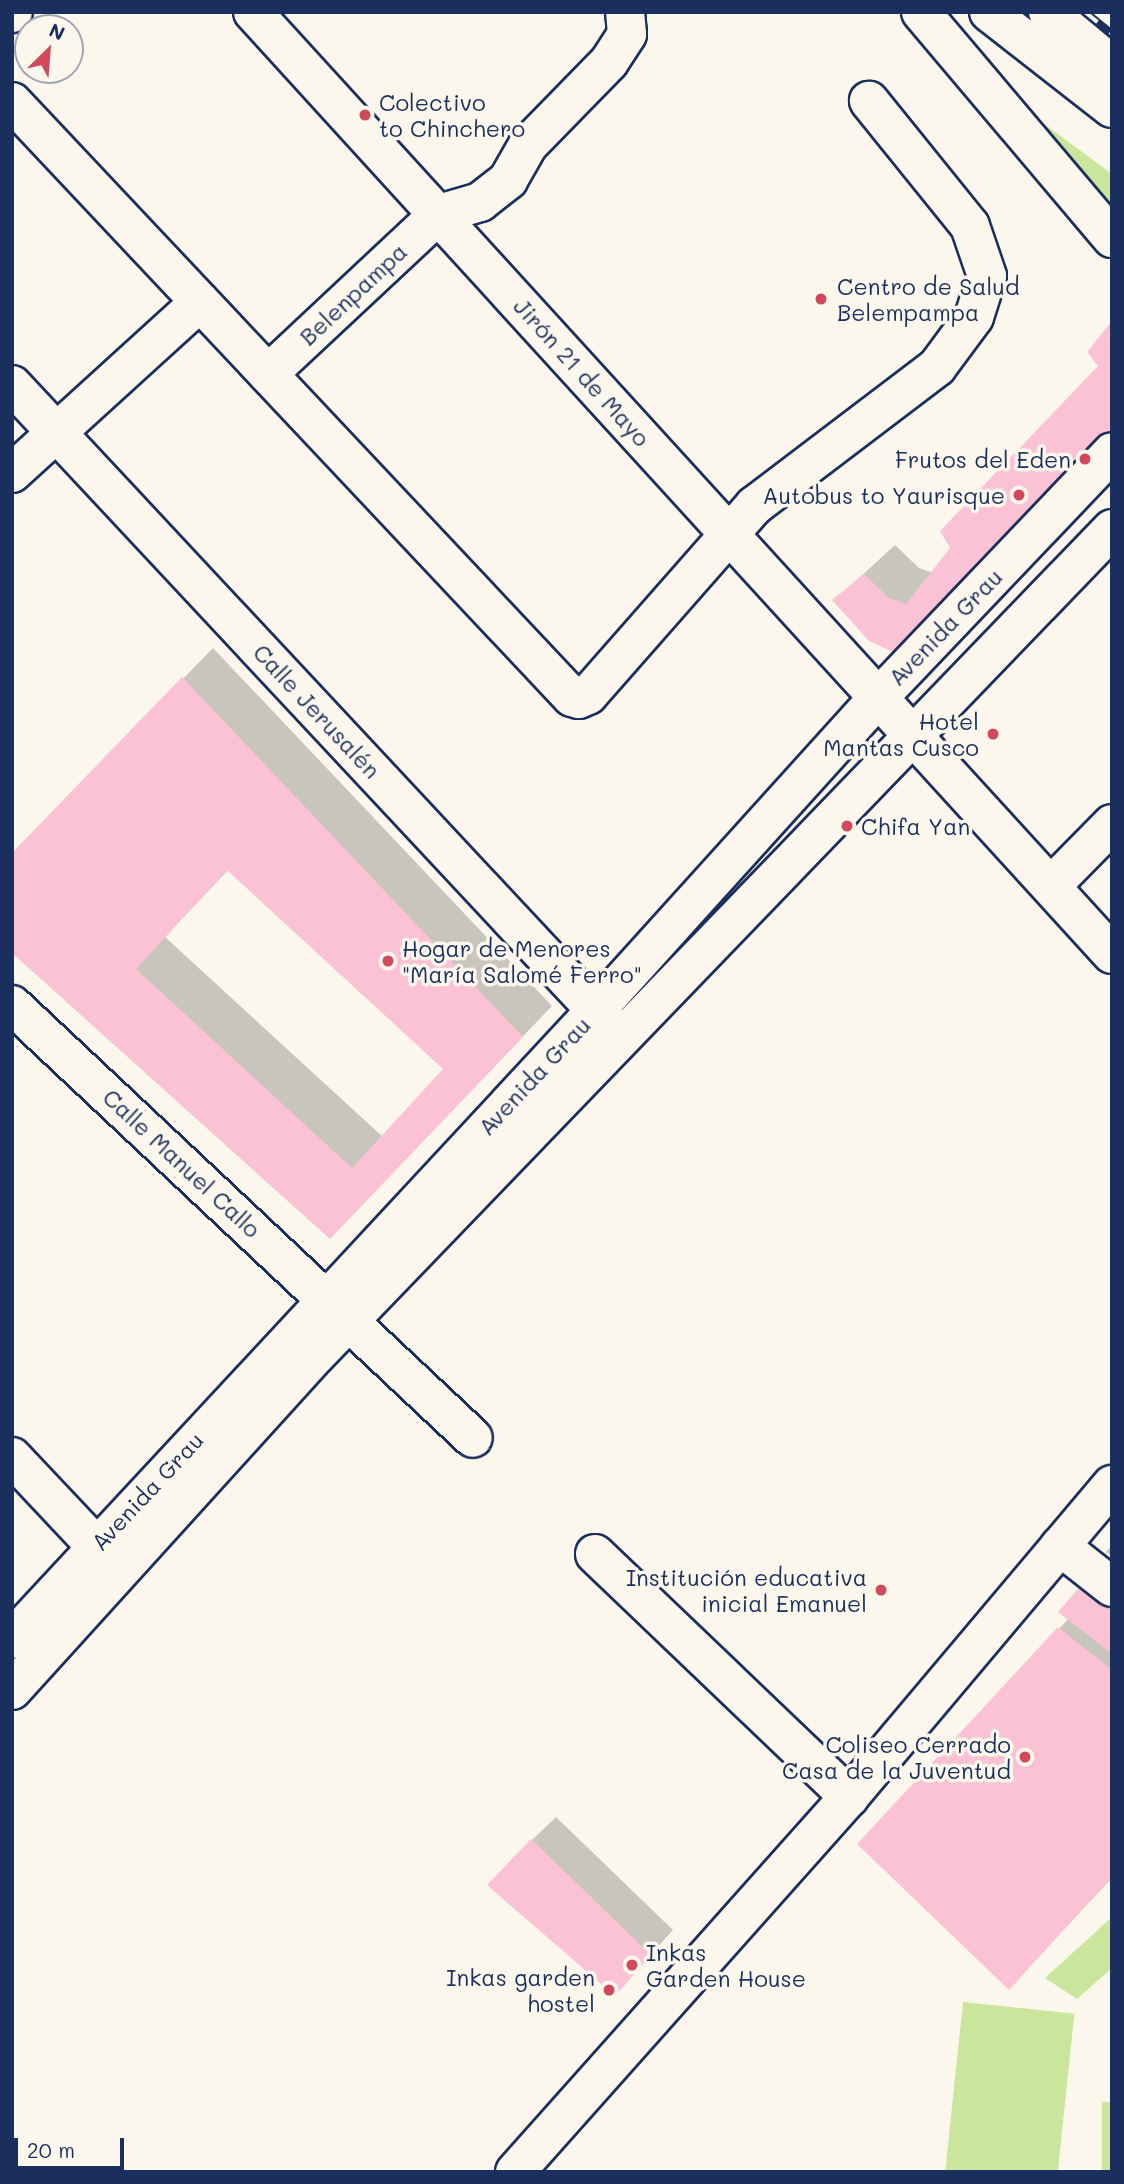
<!DOCTYPE html>
<meta charset="utf-8">
<style>
body{margin:0}
#map{position:relative;width:1124px;height:2184px;overflow:hidden;background:#fbf7ec;font-family:Mali,sans-serif}
div>[style]{position:absolute}
[style*='--x']{left:calc(var(--x)*1px);top:calc(var(--y)*1px);width:calc(var(--w)*1px);rotate:calc(var(--a)*1deg)}
.green>*{inset:0;background:#cae69d;transform-origin:0 0}
.shadow>*{inset:0;background:#0003}
.building>*{inset:0;background:#fbc1d4}
.roads{filter:drop-shadow(2px 0 #1b2f5e) drop-shadow(-2px 0 #1b2f5e) drop-shadow(0 2px #1b2f5e) drop-shadow(0 -2px #1b2f5e)}
.minor>*{height:38px;margin:-19px;padding:0 19px;transform-origin:19px;border-radius:19px;background:#fbf7ec}
.major>*{height:38px;margin:-19px;padding:0 19px;transform-origin:19px;border-radius:19px;background:#fbf7ec}
.rail>*{height:8px;margin-top:-4px;transform-origin:0;background:repeating-linear-gradient(90deg,#fbf7ec 0 16px,#1b2f5e 0 32px);box-sizing:border-box;border-block:2px solid #1b2f5e}
.dots>*{width:19px;height:19px;translate:-50% -50%;box-sizing:border-box;border:4px solid #fbf7ec;border-radius:50%}
span{translate:-50% -50%;white-space:nowrap;text-align:center;line-height:1.15;-webkit-text-stroke:7px #fbf7ec;paint-order:stroke}
.poi-label{font-size:23px;color:#1b2f5e}
.left{translate:0 -50%;text-align:left}
.right{translate:-100% -50%;text-align:right}
.street-label{font-size:23px;color:#1b2f5e}
.frame{position:absolute;inset:0;border:14px solid #1b2f5e;pointer-events:none}
.north{position:absolute;left:14px;top:14px;width:70px;height:70px;box-sizing:border-box;background:#fbf7ec;border:2px solid #a1a7b3;border-radius:50%;rotate:25deg;font-size:19px;font-weight:700;line-height:28px;text-align:center;color:#1b2f5e}
.north::after{content:'';display:block;margin:auto;width:24px;height:32px;background:#d1495b;clip-path:polygon(50% 0,100% 100%,50% 72%,0 100%)}
.scale{position:absolute;left:14px;top:2138px;width:110px;height:32px;box-sizing:border-box;border:4px solid #1b2f5e;border-top:0;padding-left:9px;font-size:21px;line-height:24px;white-space:nowrap;color:#1b2f5e;-webkit-text-stroke:5px #fbf7ec;paint-order:stroke}
</style>
<div id="map">
<div class="green">
<i style="clip-path:polygon(1024px 109px,1112px 174px,1112px 212px)"></i>
<i style="clip-path:polygon(1112px 1917px,1112px 1968px,1077px 1999px,1045px 1978px)"></i>
<i style="left:963px;top:2002px;width:112px;height:171px;rotate:6deg"></i>
<i style="left:1112px;top:2102px;width:70px;height:10px;rotate:90deg"></i>
</div>
<div class="shadow">
<i style="clip-path:polygon(1112px 324px,1112px 428px,930px 622px,835px 600px,895px 545px,919px 568px,933px 573px,1101px 366px)"></i>
<i style="clip-path:polygon(evenodd,213px 648px,552px 1006px,361px 1206px,12px 855px,213px 648px,229px 869px,445px 1069px,383px 1137px,165px 937px,229px 869px)"></i>
<i style="clip-path:polygon(1112px 1545px,1112px 1556px,1106px 1552px)"></i>
<i style="clip-path:polygon(1112px 1563px,1112px 1878px,1009px 1988px,859px 1844px,1069px 1618px)"></i>
<i style="clip-path:polygon(556px 1817px,673px 1930px,615px 1994px,532px 1840px)"></i>
</div>
<div class="building">
<i style="clip-path:polygon(1112px 321px,1112px 428px,900px 655px,869px 641px,832px 600px,864px 574px,889px 598px,906px 604px,950px 548px,940px 531px,1098px 366px,1087px 352px)"></i>
<i style="clip-path:polygon(evenodd,182px 677px,523px 1037px,330px 1239px,12px 953px,12px 853px,182px 677px,227px 870px,443px 1069px,352px 1168px,136px 969px,227px 870px)"></i>
<i style="clip-path:polygon(1083px 1583px,1112px 1604px,1112px 1654px,1058px 1612px)"></i>
<i style="clip-path:polygon(1058px 1627px,1112px 1670px,1112px 1877px,1009px 1990px,857px 1844px)"></i>
<i style="clip-path:polygon(531px 1839px,651px 1955px,615px 1996px,487px 1885px)"></i>
</div>
<div class="roads">
<div class="minor">
<i style="--x:253;--y:12;--w:1275;--a:47.64"></i>
<i style="--x:12;--y:13;--w:1;--a:-45"></i>
<i style="--x:12;--y:102;--w:817;--a:46.74"></i>
<i style="--x:572;--y:697;--w:7;--a:16"></i>
<i style="--x:579;--y:699;--w:10;--a:-24"></i>
<i style="--x:588;--y:695;--w:252;--a:-48.7"></i>
<i style="--x:754;--y:506;--w:230;--a:-37.2"></i>
<i style="--x:937;--y:367;--w:62;--a:-53.5"></i>
<i style="--x:974;--y:317;--w:43;--a:-72.4"></i>
<i style="--x:987;--y:276;--w:53;--a:-108.8"></i>
<i style="--x:970;--y:226;--w:161;--a:-128.9"></i>
<i style="--x:268;--y:374;--w:234;--a:-43.1"></i>
<i style="--x:439;--y:214;--w:43;--a:-16.3"></i>
<i style="--x:480;--y:202;--w:36;--a:-38"></i>
<i style="--x:508;--y:180;--w:40;--a:-60.3"></i>
<i style="--x:528;--y:145;--w:116;--a:-45.7"></i>
<i style="--x:609;--y:62;--w:33;--a:-57"></i>
<i style="--x:627;--y:34;--w:22;--a:-95"></i>
<i style="--x:12;--y:385;--w:889;--a:46.96"></i>
<i style="--x:12;--y:473;--w:254;--a:-42.3"></i>
<i style="--x:1051;--y:886;--w:87;--a:-45.5"></i>
<i style="--x:12;--y:1005;--w:632;--a:43.21"></i>
<i style="--x:12;--y:1457;--w:122;--a:46.7"></i>
<i style="--x:1060;--y:1546;--w:66;--a:38.3"></i>
<i style="--x:595;--y:1554;--w:352;--a:43.7"></i>
<i style="--x:515;--y:2172;--w:502;--a:-48.31"></i>
<i style="--x:849;--y:1797;--w:408;--a:-49.9"></i>
</div>
<div class="major">
<i style="--x:921;--y:12;--w:296;--a:49.8"></i>
<i style="--x:989;--y:12;--w:156;--a:38"></i>
<i style="--x:1048;--y:12;--w:83;--a:39.6"></i>
<i style="--x:12;--y:1639;--w:858;--a:-47.12"></i>
<i style="--x:596;--y:1010;--w:422;--a:-47.9"></i>
<i style="--x:879;--y:697;--w:338;--a:-46.4"></i>
<i style="--x:12;--y:1690;--w:452;--a:-47.8"></i>
<i style="--x:316;--y:1355;--w:1147;--a:-46.06"></i>
</div>
</div>
<div class="rail">
<i style="--x:1085;--y:12;--w:35;--a:39"></i>
</div>
<div class="dots">
<i style="left:365px;top:115px;background:#d1495b"></i>
<i style="left:821px;top:299px;background:#d1495b"></i>
<i style="left:1085px;top:459px;background:#d1495b"></i>
<i style="left:1019px;top:495px;background:#d1495b"></i>
<i style="left:993px;top:734px;background:#d1495b"></i>
<i style="left:847px;top:826px;background:#d1495b"></i>
<i style="left:388px;top:961px;background:#d1495b"></i>
<i style="left:881px;top:1590px;background:#d1495b"></i>
<i style="left:1025px;top:1757px;background:#d1495b"></i>
<i style="left:632px;top:1965px;background:#d1495b"></i>
<i style="left:609px;top:1990px;background:#d1495b"></i>
</div>
<div class="poi-label">
<span class="left" style="left:379px;top:115px">Colectivo<br>to Chinchero</span>
<span class="left" style="left:837px;top:299px">Centro de Salud<br>Belempampa</span>
<span class="right" style="left:1071px;top:459px">Frutos del Eden</span>
<span class="right" style="left:1005px;top:495px">Autobus to Yaurisque</span>
<span class="right" style="left:979px;top:734px">Hotel<br>Mantas Cusco</span>
<span class="left" style="left:861px;top:826px">Chifa Yan</span>
<span class="left" style="left:402px;top:961px">Hogar de Menores<br>"María Salomé Ferro"</span>
<span class="right" style="left:867px;top:1590px">Institución educativa<br>inicial Emanuel</span>
<span class="right" style="left:1011px;top:1757px">Coliseo Cerrado<br>Casa de la Juventud</span>
<span class="left" style="left:646px;top:1965px">Inkas<br>Garden House</span>
<span class="right" style="left:595px;top:1990px">Inkas garden<br>hostel</span>
</div>
<div class="street-label">
<span style="left:353px;top:294px;rotate:-43deg">Belenpampa</span>
<span style="left:582px;top:372px;rotate:48deg">Jirón 21 de Mayo</span>
<span style="left:945px;top:627px;rotate:-46deg">Avenida Grau</span>
<span style="left:317px;top:711px;rotate:47deg">Calle Jerusalén</span>
<span style="left:534px;top:1076px;rotate:-47deg">Avenida Grau</span>
<span style="left:182px;top:1163px;rotate:43deg">Calle Manuel Callo</span>
<span style="left:147px;top:1491px;rotate:-47deg">Avenida Grau</span>
</div>
<div class="frame"></div>
<div class="north">N</div>
<div class="scale">20 m</div>
</div>
